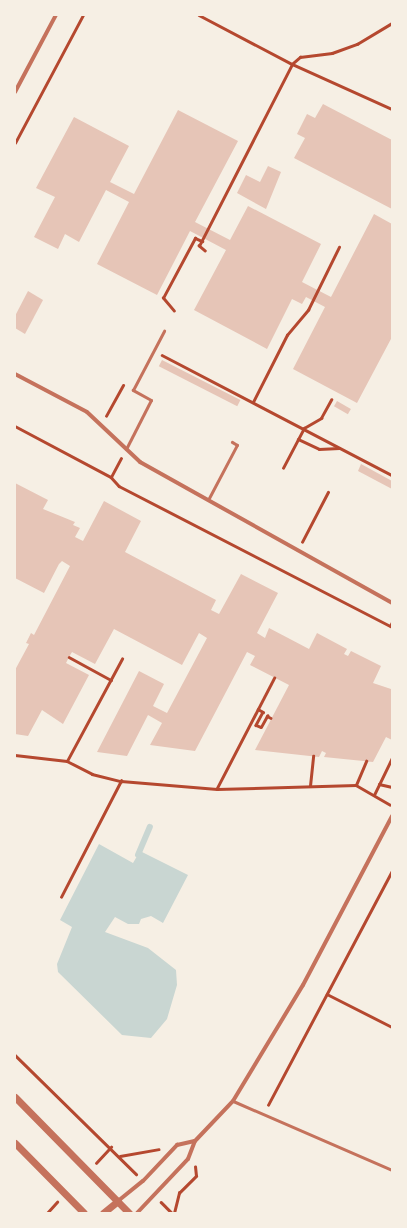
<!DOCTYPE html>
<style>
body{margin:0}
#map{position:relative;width:407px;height:1228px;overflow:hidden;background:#f6efe4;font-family:"Fira Sans Condensed",sans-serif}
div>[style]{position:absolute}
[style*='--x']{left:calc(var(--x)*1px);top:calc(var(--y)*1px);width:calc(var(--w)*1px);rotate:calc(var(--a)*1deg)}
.water>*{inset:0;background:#c9d6d2}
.stream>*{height:5.5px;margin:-2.75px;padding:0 2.75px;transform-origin:2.75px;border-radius:2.75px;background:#c9d6d2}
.building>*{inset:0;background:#e6c5b7;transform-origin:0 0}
.path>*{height:2.5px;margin:-1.25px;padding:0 1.25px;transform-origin:1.25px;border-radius:1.25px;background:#b5482f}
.service>*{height:3px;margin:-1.5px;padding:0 1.5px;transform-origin:1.5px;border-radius:1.5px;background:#c5725c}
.minor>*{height:4px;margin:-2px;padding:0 2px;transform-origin:2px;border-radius:2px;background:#c5725c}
.tertiary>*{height:7px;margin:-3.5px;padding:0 3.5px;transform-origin:3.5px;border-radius:3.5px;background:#c5725c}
span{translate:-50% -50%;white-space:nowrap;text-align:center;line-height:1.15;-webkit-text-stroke:3.5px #f6efe4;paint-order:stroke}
.frame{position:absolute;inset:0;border:16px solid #f6efe4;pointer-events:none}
</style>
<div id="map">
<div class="water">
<i style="clip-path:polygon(99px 844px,133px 863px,140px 851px,188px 875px,163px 923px,151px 916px,141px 919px,139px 924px,128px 924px,115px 917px,105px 932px,148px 948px,176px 970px,177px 985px,167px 1019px,151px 1038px,122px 1035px,58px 972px,57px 964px,72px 927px,60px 920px)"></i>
</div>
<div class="stream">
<i style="--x:138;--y:855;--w:30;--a:-67"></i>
</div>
<div class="building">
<i style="clip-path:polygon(323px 104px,392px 140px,392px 209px,294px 158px,305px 138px,297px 134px,307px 114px,315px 118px)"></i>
<i style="clip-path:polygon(178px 110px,238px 141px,195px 222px,230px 240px,248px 206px,321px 244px,302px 282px,331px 297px,374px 214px,392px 224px,392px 337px,357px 403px,293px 369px,325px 307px,306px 297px,302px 304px,292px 299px,267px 349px,194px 310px,226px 250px,190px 231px,157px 295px,97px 264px,129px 202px,106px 190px,79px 242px,65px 234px,58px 249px,34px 237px,55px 197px,36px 188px,74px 117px,129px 146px,110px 182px,134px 194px)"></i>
<i style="clip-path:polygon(268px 166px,281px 172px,266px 209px,237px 193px,246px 175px,260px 182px)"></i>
<i style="clip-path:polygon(28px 291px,43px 300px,25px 334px,15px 328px,15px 316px)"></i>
<i style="left:162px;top:360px;width:88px;height:7px;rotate:27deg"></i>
<i style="left:337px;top:401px;width:16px;height:6px;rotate:30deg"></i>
<i style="clip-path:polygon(361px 464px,392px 481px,392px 489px,358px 471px)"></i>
<i style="clip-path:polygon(15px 483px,48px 500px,43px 509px,75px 522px,73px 525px,80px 528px,75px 537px,83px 541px,104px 501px,141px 521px,125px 552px,216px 600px,211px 610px,219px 614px,241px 574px,278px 593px,257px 633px,265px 638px,269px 628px,309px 649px,317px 633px,347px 649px,344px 654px,348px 656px,351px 651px,381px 666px,373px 683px,391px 689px,392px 740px,386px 737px,373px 762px,324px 757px,326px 753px,322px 751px,319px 757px,255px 750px,289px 685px,250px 665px,255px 656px,247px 652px,195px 751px,150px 745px,162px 723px,148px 715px,127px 756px,97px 752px,139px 671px,164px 684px,153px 706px,167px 713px,207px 638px,199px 633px,182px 665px,114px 629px,95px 664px,72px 652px,69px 657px,66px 663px,89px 675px,63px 724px,42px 710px,28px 736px,15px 734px,15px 670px,29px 644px,26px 643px,31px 633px,34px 635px,70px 566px,62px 561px,59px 564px,44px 593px,15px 578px)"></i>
</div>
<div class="path">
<i style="--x:199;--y:15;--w:105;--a:27.8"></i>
<i style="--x:292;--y:64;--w:110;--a:24.2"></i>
<i style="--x:15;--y:143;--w:145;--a:-62"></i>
<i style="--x:205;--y:251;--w:8;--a:-140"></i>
<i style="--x:199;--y:246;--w:204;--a:-62.9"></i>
<i style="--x:292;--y:64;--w:11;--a:-41"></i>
<i style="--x:300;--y:57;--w:32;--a:-7"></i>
<i style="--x:332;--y:53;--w:27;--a:-20"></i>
<i style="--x:357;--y:44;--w:41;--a:-31"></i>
<i style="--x:174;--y:311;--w:17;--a:-130"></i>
<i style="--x:163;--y:298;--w:68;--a:-61.9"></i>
<i style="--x:195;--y:238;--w:8;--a:23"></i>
<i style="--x:162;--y:355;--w:259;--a:27.6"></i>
<i style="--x:253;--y:402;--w:75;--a:-63.1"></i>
<i style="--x:287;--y:335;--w:33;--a:-50"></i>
<i style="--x:308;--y:310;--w:70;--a:-63.8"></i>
<i style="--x:106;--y:416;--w:35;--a:-61"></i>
<i style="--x:15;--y:426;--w:109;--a:28"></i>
<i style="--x:111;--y:477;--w:12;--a:48"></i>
<i style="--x:119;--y:486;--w:307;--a:27.3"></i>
<i style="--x:298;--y:439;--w:23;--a:25"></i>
<i style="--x:319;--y:449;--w:20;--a:-3"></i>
<i style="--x:283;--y:468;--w:45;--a:-62.3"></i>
<i style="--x:304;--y:428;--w:20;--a:-30"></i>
<i style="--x:321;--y:418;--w:21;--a:-61"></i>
<i style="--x:111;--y:477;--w:21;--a:-62"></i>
<i style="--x:302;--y:542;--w:56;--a:-62.5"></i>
<i style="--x:390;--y:626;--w:4;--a:-63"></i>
<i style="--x:69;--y:657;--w:48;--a:28.7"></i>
<i style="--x:258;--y:709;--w:6;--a:31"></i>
<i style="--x:263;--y:712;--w:15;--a:118"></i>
<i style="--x:256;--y:725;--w:5;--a:22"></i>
<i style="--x:261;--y:727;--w:13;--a:-61"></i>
<i style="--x:267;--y:716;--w:4;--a:27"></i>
<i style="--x:15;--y:755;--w:52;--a:6.6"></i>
<i style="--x:67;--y:761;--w:28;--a:27"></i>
<i style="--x:92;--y:774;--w:30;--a:14"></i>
<i style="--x:121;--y:781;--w:96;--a:4.8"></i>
<i style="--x:217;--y:789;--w:139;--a:-1.6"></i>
<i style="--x:356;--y:785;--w:39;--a:30"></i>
<i style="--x:67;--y:761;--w:116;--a:-61.7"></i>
<i style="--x:379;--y:784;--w:13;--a:13"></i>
<i style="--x:356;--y:785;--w:26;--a:-67"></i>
<i style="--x:310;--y:786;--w:30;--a:-84"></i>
<i style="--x:217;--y:788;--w:124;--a:-62.6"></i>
<i style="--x:374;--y:795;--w:41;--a:-64.1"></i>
<i style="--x:61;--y:897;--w:131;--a:-62.7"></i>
<i style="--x:327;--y:994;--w:73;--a:26.9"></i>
<i style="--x:15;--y:1055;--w:170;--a:44.5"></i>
<i style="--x:268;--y:1105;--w:265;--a:-62.1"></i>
<i style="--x:120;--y:1156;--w:39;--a:-10"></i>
<i style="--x:96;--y:1163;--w:22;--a:-47"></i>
<i style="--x:161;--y:1202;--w:16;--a:45"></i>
<i style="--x:47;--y:1213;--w:15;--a:-48"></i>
<i style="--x:174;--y:1213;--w:21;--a:-76"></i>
<i style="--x:179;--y:1193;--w:24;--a:-45"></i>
<i style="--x:196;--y:1176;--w:9;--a:-96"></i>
</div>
<div class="service">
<i style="--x:126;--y:449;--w:55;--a:-63"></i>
<i style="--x:151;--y:400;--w:21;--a:-151"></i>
<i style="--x:133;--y:390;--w:67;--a:-62.3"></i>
<i style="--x:209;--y:498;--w:60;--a:-62.2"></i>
<i style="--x:237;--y:445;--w:6;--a:-149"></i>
<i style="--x:233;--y:1101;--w:173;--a:23.5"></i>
</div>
<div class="minor">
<i style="--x:15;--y:92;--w:87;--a:-62"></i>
<i style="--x:15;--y:374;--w:81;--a:27.8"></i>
<i style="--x:87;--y:412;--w:73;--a:43.3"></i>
<i style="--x:140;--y:462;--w:289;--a:29.2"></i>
<i style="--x:118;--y:1201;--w:32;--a:-39"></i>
<i style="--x:143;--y:1181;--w:50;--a:-46.6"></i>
<i style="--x:177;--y:1145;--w:18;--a:-13"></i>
<i style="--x:137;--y:1213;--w:74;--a:-46.6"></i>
<i style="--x:188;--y:1159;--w:19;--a:-69"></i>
<i style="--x:195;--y:1141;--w:55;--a:-46.5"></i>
<i style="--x:233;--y:1101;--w:135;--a:-58.9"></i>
<i style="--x:303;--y:985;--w:191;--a:-62.2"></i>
</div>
<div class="tertiary">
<i style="--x:15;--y:1097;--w:163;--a:45.5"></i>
<i style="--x:15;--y:1143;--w:98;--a:45.4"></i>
<i style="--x:103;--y:1213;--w:19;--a:-39"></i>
</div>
<div class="frame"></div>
</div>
